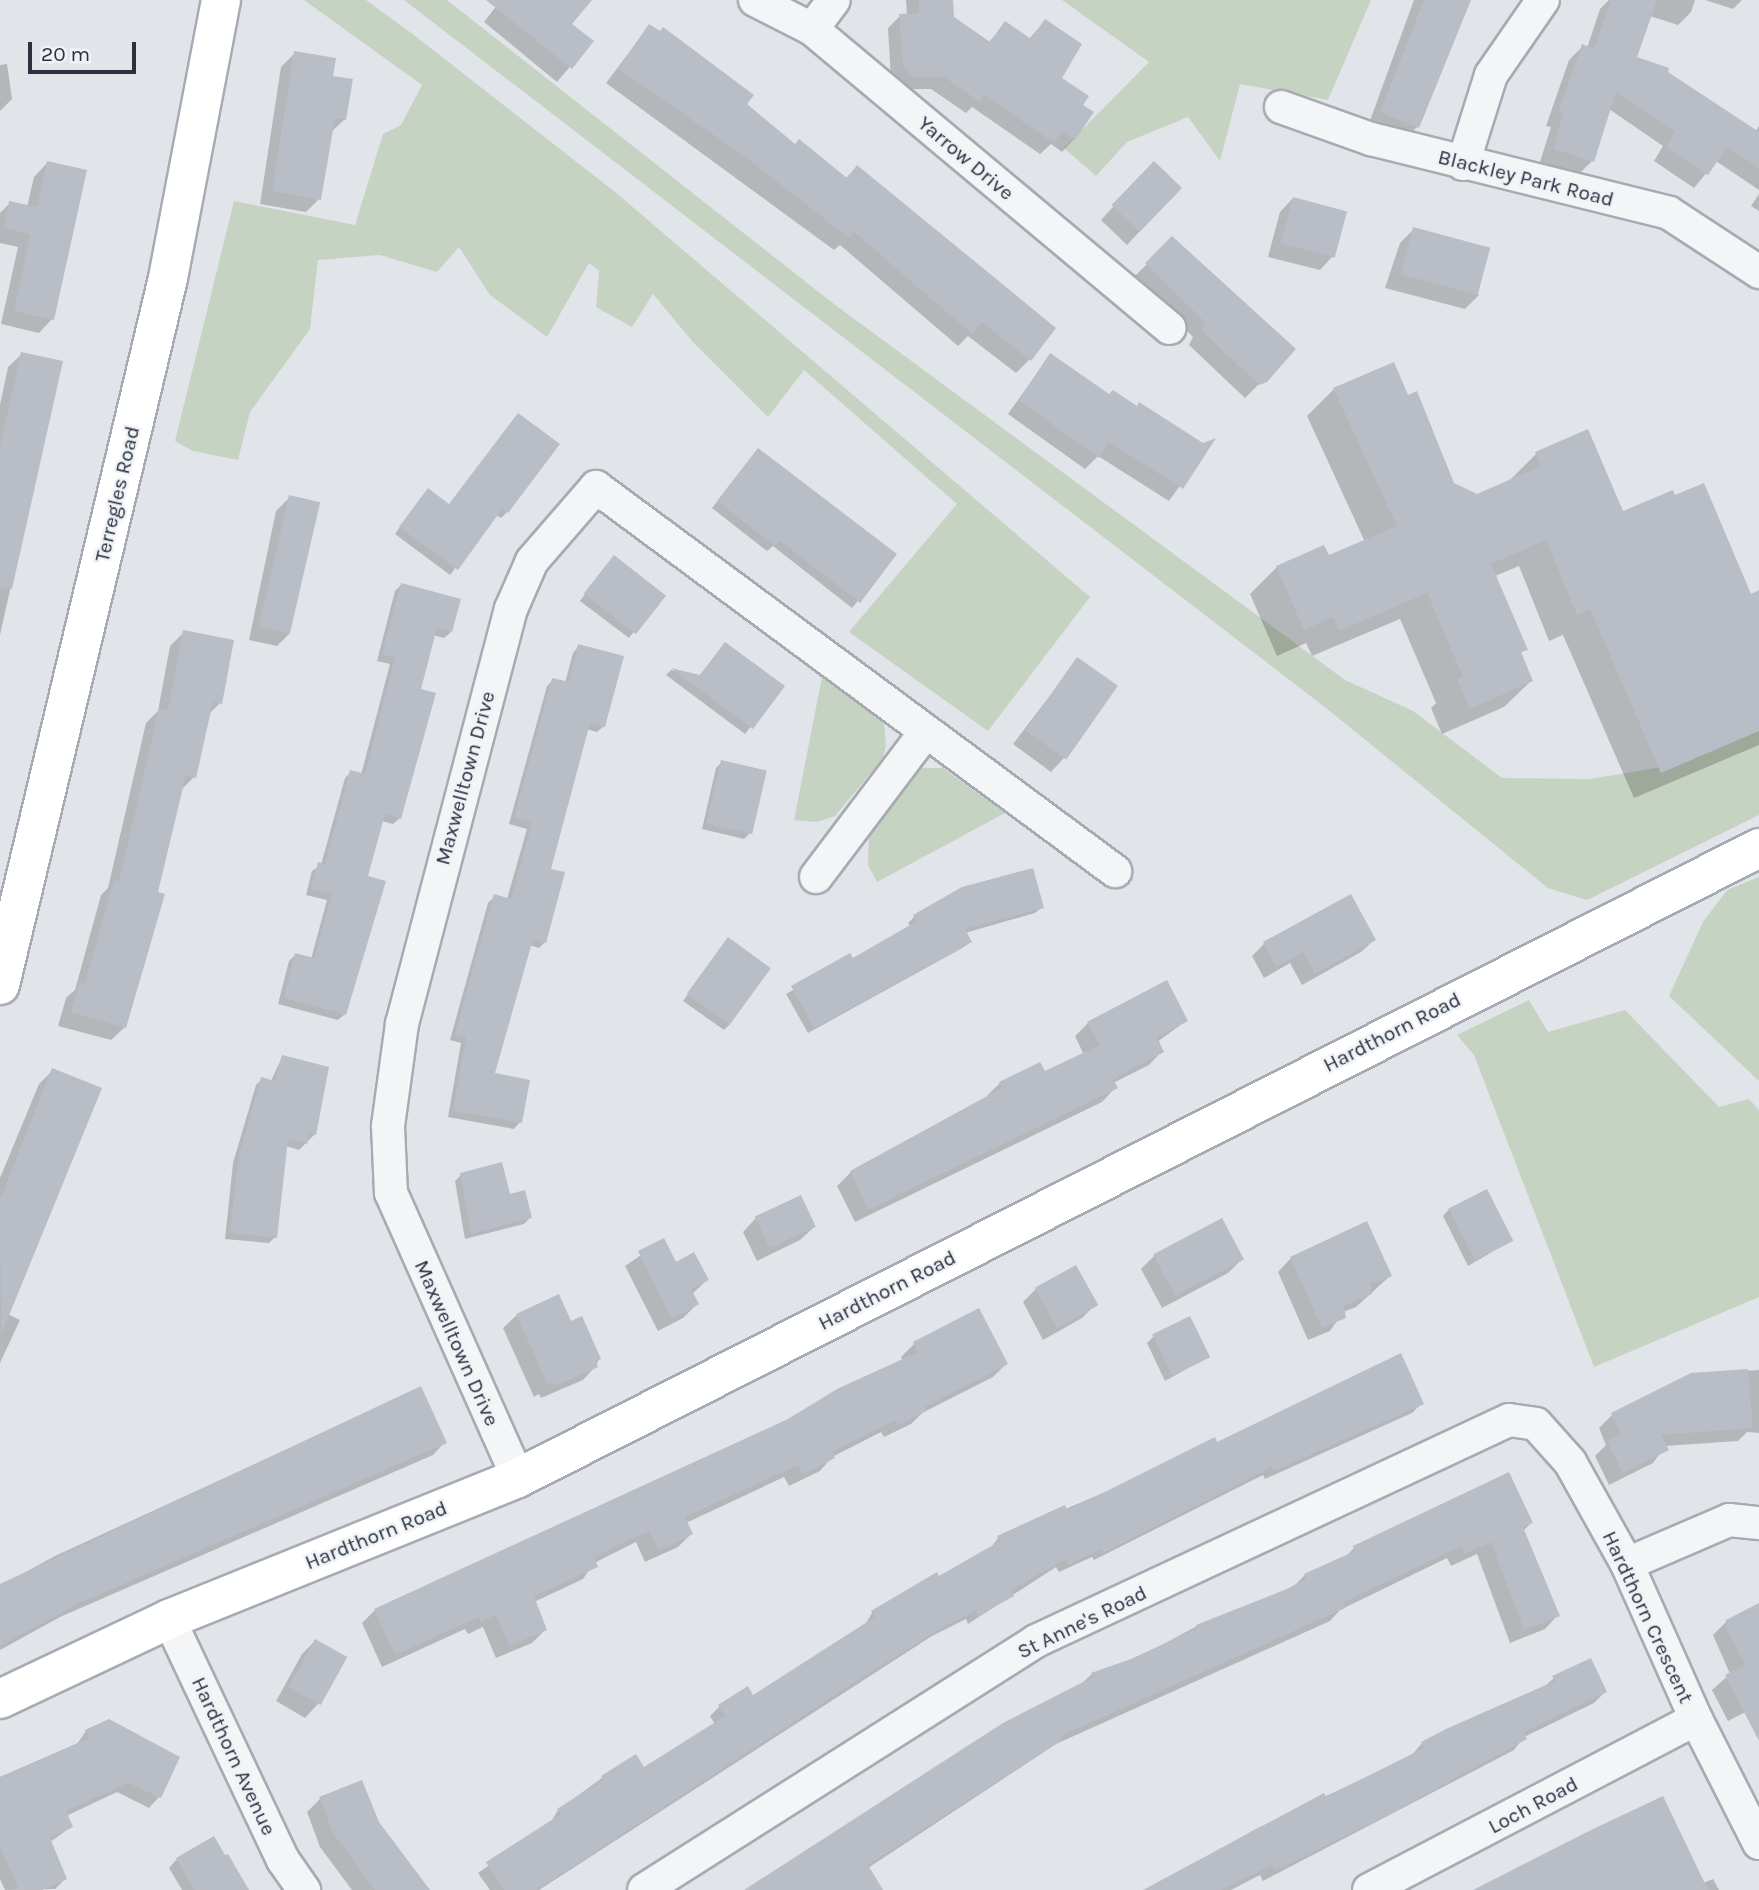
<!DOCTYPE html>
<style>
body{margin:0}
#map{position:relative;width:1759px;height:1890px;overflow:hidden;background:#e1e4e9;font-family:Karla,sans-serif}
div>[style]{position:absolute}
[style*='--x']{left:calc(var(--x)*1px);top:calc(var(--y)*1px);width:calc(var(--w)*1px);rotate:calc(var(--a)*1deg)}
.green>*{inset:0;background:#c6d3c2}
.shadow>*{inset:0;background:#0003}
.building>*{inset:0;background:#b8bdc6;transform-origin:0 0}
.roads{filter:drop-shadow(2px 0 #a6abb3) drop-shadow(-2px 0 #a6abb3) drop-shadow(0 2px #a6abb3) drop-shadow(0 -2px #a6abb3)}
.street>*{height:32px;margin:-16px;padding:0 16px;transform-origin:16px;border-radius:16px;background:#f3f5f7}
.secondary>*{height:38px;margin:-19px;padding:0 19px;transform-origin:19px;border-radius:19px;background:#fff}
span{translate:-50% -50%;white-space:nowrap;text-align:center;line-height:1.15;-webkit-text-stroke:5px #f0f3f6;paint-order:stroke}
.street-label{font-size:21px;color:#2a3240}
.scale{position:absolute;left:28px;top:42px;width:108px;height:32px;box-sizing:border-box;border:4px solid #2a3240;border-top:0;padding-left:9px;font-size:21px;line-height:24px;white-space:nowrap;color:#2a3240;-webkit-text-stroke:5px #f0f3f6;paint-order:stroke}
</style>
<div id="map">
<div class="green">
<i style="clip-path:polygon(304px 0,366px 0,414px 35px,615px 192px,1090px 597px,988px 731px,849px 632px,957px 504px,804px 370px,768px 417px,692px 341px,653px 294px,632px 327px,596px 307px,599px 271px,589px 263px,547px 337px,490px 295px,459px 247px,437px 272px,380px 255px,318px 260px,310px 329px,250px 412px,238px 460px,193px 451px,175px 441px,234px 201px,355px 225px,383px 134px,401px 125px,422px 85px)"></i>
<i style="clip-path:polygon(404px 0,447px 0,834px 304px,1345px 680px,1413px 711px,1502px 778px,1590px 779px,1680px 764px,1759px 729px,1759px 815px,1587px 900px,1548px 888px,1326px 708px)"></i>
<i style="clip-path:polygon(1062px 0,1371px 0,1328px 100px,1240px 84px,1220px 161px,1188px 117px,1127px 142px,1096px 176px,1064px 148px,1149px 62px)"></i>
<i style="clip-path:polygon(822px 677px,884px 723px,886px 745px,883px 758px,835px 816px,817px 822px,794px 820px)"></i>
<i style="clip-path:polygon(921px 768px,943px 768px,1005px 813px,877px 882px,868px 865px,869px 828px,906px 776px)"></i>
<i style="clip-path:polygon(1759px 877px,1759px 1081px,1669px 996px,1703px 922px,1727px 890px)"></i>
<i style="clip-path:polygon(1529px 1000px,1548px 1032px,1625px 1010px,1719px 1107px,1749px 1099px,1759px 1110px,1759px 1297px,1594px 1367px,1474px 1055px,1457px 1035px)"></i>
</div>
<div class="shadow">
<i style="clip-path:polygon(501px 0,573px 0,570px 24px,592px 41px,557px 82px,484px 22px)"></i>
<i style="clip-path:polygon(906px 0,952px 0,953px 18px,988px 43px,1006px 23px,1029px 39px,1045px 21px,1060px 78px,1081px 105px,1074px 139px,1062px 152px,1051px 144px,1040px 154px,972px 107px,966px 113px,931px 89px,900px 89px,891px 80px,888px 28px,900px 16px,907px 15px)"></i>
<i style="clip-path:polygon(1414px 0,1470px 0,1417px 127px,1404px 140px,1368px 126px)"></i>
<i style="clip-path:polygon(1609px 0,1695px 0,1691px 12px,1678px 25px,1650px 16px,1635px 58px,1755px 132px,1759px 126px,1759px 190px,1716px 161px,1694px 188px,1654px 161px,1663px 146px,1609px 109px,1592px 161px,1579px 174px,1540px 162px,1551px 127px,1546px 126px,1569px 60px,1583px 46px,1587px 48px,1600px 9px)"></i>
<i style="clip-path:polygon(1705px 0,1742px 0,1733px 9px)"></i>
<i style="clip-path:polygon(649px 26px,795px 146px,845px 179px,857px 167px,1054px 328px,1029px 360px,1016px 373px,968px 336px,958px 346px,840px 245px,834px 250px,606px 83px)"></i>
<i style="clip-path:polygon(295px 53px,331px 77px,345px 119px,330px 133px,319px 199px,306px 212px,260px 204px,281px 67px)"></i>
<i style="clip-path:polygon(7px 64px,12px 99px,0 111px,0 65px)"></i>
<i style="clip-path:polygon(47px 163px,52px 319px,39px 333px,1px 324px,18px 247px,0 243px,0 213px,10px 203px,27px 207px,34px 177px)"></i>
<i style="clip-path:polygon(1140px 177px,1140px 231px,1127px 245px,1101px 220px)"></i>
<i style="clip-path:polygon(1759px 194px,1759px 211px,1751px 206px)"></i>
<i style="clip-path:polygon(1293px 198px,1333px 256px,1320px 270px,1268px 257px,1280px 212px)"></i>
<i style="clip-path:polygon(1414px 229px,1479px 295px,1465px 309px,1385px 288px,1400px 243px)"></i>
<i style="clip-path:polygon(1172px 239px,1294px 349px,1245px 398px,1189px 345px,1193px 337px,1133px 278px)"></i>
<i style="clip-path:polygon(22px 354px,61px 362px,0 635px,0 405px,8px 367px)"></i>
<i style="clip-path:polygon(1050px 355px,1109px 396px,1203px 445px,1212px 441px,1169px 501px,1098px 456px,1085px 469px,1008px 414px)"></i>
<i style="clip-path:polygon(1334px 389px,1407px 397px,1453px 484px,1477px 496px,1509px 481px,1536px 454px,1587px 432px,1622px 513px,1759px 617px,1759px 745px,1634px 798px,1563px 635px,1549px 641px,1519px 566px,1495px 576px,1526px 649px,1520px 654px,1531px 681px,1504px 707px,1442px 734px,1431px 708px,1436px 703px,1400px 619px,1312px 656px,1306px 643px,1277px 656px,1250px 594px,1277px 567px,1328px 557px,1365px 542px,1307px 416px)"></i>
<i style="clip-path:polygon(518px 415px,507px 512px,501px 518px,496px 515px,450px 575px,395px 534px,422px 497px,449px 506px)"></i>
<i style="clip-path:polygon(752px 457px,895px 555px,852px 608px,773px 546px,767px 551px,712px 508px)"></i>
<i style="clip-path:polygon(290px 497px,290px 633px,277px 646px,249px 640px,276px 511px)"></i>
<i style="clip-path:polygon(608px 563px,663px 595px,629px 638px,580px 601px)"></i>
<i style="clip-path:polygon(401px 585px,451px 632px,444px 638px,433px 635px,419px 690px,400px 818px,393px 824px,381px 821px,366px 877px,345px 1014px,338px 1020px,278px 1004px,289px 961px,295px 955px,311px 959px,327px 900px,306px 895px,312px 871px,321px 865px,345px 778px,351px 772px,361px 775px,390px 664px,377px 661px,395px 591px)"></i>
<i style="clip-path:polygon(184px 632px,220px 703px,208px 715px,194px 777px,181px 790px,125px 1027px,111px 1040px,58px 1026px,66px 998px,75px 990px,101px 895px,108px 888px,146px 723px,158px 711px,170px 646px)"></i>
<i style="clip-path:polygon(725px 644px,782px 686px,745px 734px,666px 675px,671px 670px,699px 676px)"></i>
<i style="clip-path:polygon(579px 646px,604px 726px,597px 732px,586px 729px,549px 870px,545px 942px,539px 948px,529px 945px,493px 1074px,520px 1122px,514px 1129px,448px 1117px,461px 1043px,450px 1040px,488px 903px,495px 896px,507px 899px,527px 829px,509px 824px,547px 686px,553px 680px,565px 683px,573px 653px)"></i>
<i style="clip-path:polygon(1078px 659px,1064px 758px,1051px 772px,1013px 744px)"></i>
<i style="clip-path:polygon(722px 762px,751px 832px,744px 839px,702px 829px,716px 768px)"></i>
<i style="clip-path:polygon(1042px 907px,1035px 913px,965px 933px,970px 941px,964px 947px,808px 1033px,786px 994px,911px 927px,908px 923px,914px 917px)"></i>
<i style="clip-path:polygon(728px 939px,730px 1024px,724px 1030px,683px 1001px)"></i>
<i style="clip-path:polygon(1374px 940px,1361px 952px,1302px 985px,1290px 963px,1264px 978px,1252px 956px,1264px 944px)"></i>
<i style="clip-path:polygon(1186px 1021px,1157px 1042px,1162px 1051px,1149px 1065px,1113px 1083px,1115px 1088px,1102px 1102px,855px 1222px,837px 1186px,851px 1172px,986px 1097px,1000px 1083px,1044px 1074px,1084px 1055px,1075px 1036px,1088px 1023px)"></i>
<i style="clip-path:polygon(282px 1057px,315px 1134px,299px 1150px,286px 1146px,275px 1237px,269px 1243px,225px 1239px,233px 1163px,256px 1085px,262px 1079px,271px 1081px)"></i>
<i style="clip-path:polygon(52px 1071px,7px 1314px,20px 1320px,0 1363px,0 1178px,39px 1084px)"></i>
<i style="clip-path:polygon(461px 1175px,530px 1218px,524px 1224px,465px 1239px,455px 1181px)"></i>
<i style="clip-path:polygon(1449px 1209px,1511px 1241px,1468px 1266px,1443px 1216px)"></i>
<i style="clip-path:polygon(756px 1218px,814px 1227px,800px 1240px,757px 1261px,743px 1232px)"></i>
<i style="clip-path:polygon(663px 1240px,675px 1264px,707px 1280px,692px 1294px,697px 1304px,683px 1318px,658px 1331px,625px 1266px)"></i>
<i style="clip-path:polygon(1154px 1256px,1242px 1259px,1228px 1273px,1162px 1308px,1141px 1269px)"></i>
<i style="clip-path:polygon(1291px 1258px,1390px 1276px,1356px 1307px,1343px 1312px,1330px 1331px,1308px 1340px,1278px 1272px)"></i>
<i style="clip-path:polygon(1036px 1289px,1096px 1304px,1082px 1318px,1043px 1340px,1023px 1302px)"></i>
<i style="clip-path:polygon(517px 1315px,570px 1324px,599px 1359px,596px 1366px,583px 1380px,541px 1398px,539px 1394px,534px 1397px,503px 1328px)"></i>
<i style="clip-path:polygon(1153px 1337px,1208px 1357px,1165px 1381px,1147px 1343px)"></i>
<i style="clip-path:polygon(914px 1344px,1006px 1364px,993px 1377px,922px 1413px,911px 1424px,884px 1437px,881px 1432px,832px 1457px,820px 1471px,789px 1486px,784px 1477px,686px 1523px,691px 1534px,678px 1547px,645px 1562px,636px 1542px,594px 1563px,583px 1579px,534px 1602px,545px 1630px,532px 1643px,496px 1658px,483px 1627px,468px 1634px,465px 1629px,382px 1667px,362px 1623px,375px 1610px,789px 1421px,903px 1361px,901px 1357px)"></i>
<i style="clip-path:polygon(1759px 1370px,1759px 1433px,1747px 1432px,1738px 1441px,1665px 1446px,1653px 1463px,1609px 1485px,1595px 1456px,1606px 1445px,1599px 1428px,1612px 1415px,1691px 1375px)"></i>
<i style="clip-path:polygon(420px 1388px,445px 1442px,433px 1455px,60px 1617px,0 1650px,0 1586px,55px 1556px)"></i>
<i style="clip-path:polygon(1422px 1403px,1412px 1413px,1265px 1479px,1263px 1475px,1094px 1560px,1092px 1557px,1059px 1572px,1056px 1567px,968px 1624px,966px 1619px,932px 1636px,539px 1890px,490px 1890px,478px 1873px,551px 1822px,558px 1810px,602px 1778px,644px 1770px,715px 1724px,710px 1716px,719px 1707px,747px 1689px,753px 1697px,865px 1625px,872px 1613px,990px 1549px,998px 1538px,1217px 1444px)"></i>
<i style="clip-path:polygon(1531px 1523px,1523px 1531px,1558px 1615px,1545px 1629px,1510px 1643px,1477px 1554px,1451px 1566px,1447px 1558px,1340px 1610px,1330px 1621px,1056px 1744px,868px 1868px,849px 1890px,746px 1890px,1080px 1685px,1092px 1674px,1132px 1661px,1197px 1626px,1293px 1587px,1305px 1575px,1344px 1558px,1354px 1548px)"></i>
<i style="clip-path:polygon(1759px 1605px,1759px 1705px,1728px 1721px,1712px 1690px,1730px 1674px,1713px 1635px,1727px 1621px)"></i>
<i style="clip-path:polygon(315px 1641px,345px 1657px,318px 1704px,305px 1718px,276px 1701px,302px 1654px)"></i>
<i style="clip-path:polygon(1554px 1678px,1605px 1692px,1594px 1703px,1524px 1737px,1514px 1750px,1263px 1881px,1260px 1875px,1231px 1890px,1149px 1890px,1254px 1830px,1411px 1756px,1422px 1743px,1543px 1688px)"></i>
<i style="clip-path:polygon(86px 1731px,178px 1757px,159px 1797px,149px 1808px,117px 1792px,66px 1816px,71px 1827px,50px 1842px,65px 1879px,55px 1889px,5px 1890px,0 1879px,0 1777px,77px 1744px)"></i>
<i style="clip-path:polygon(320px 1799px,377px 1823px,428px 1890px,352px 1890px,320px 1847px,307px 1812px)"></i>
<i style="clip-path:polygon(177px 1859px,246px 1890px,182px 1890px,169px 1868px)"></i>
<i style="clip-path:polygon(1713px 1879px,1719px 1890px,1487px 1890px,1703px 1883px)"></i>
</div>
<div class="building">
<i style="clip-path:polygon(486px 0,592px 0,572px 24px,594px 41px,572px 69px)"></i>
<i style="clip-path:polygon(919px 0,953px 0,954px 17px,990px 42px,1005px 21px,1031px 39px,1045px 19px,1082px 44px,1062px 78px,1089px 96px,1083px 105px,1094px 112px,1075px 140px,1062px 131px,1054px 143px,984px 95px,980px 102px,944px 77px,913px 77px,903px 67px,899px 14px,919px 13px)"></i>
<i style="clip-path:polygon(1424px 0,1471px 0,1419px 128px,1380px 112px)"></i>
<i style="clip-path:polygon(1611px 0,1657px 0,1637px 57px,1669px 68px,1668px 72px,1759px 132px,1759px 168px,1727px 147px,1708px 175px,1666px 147px,1675px 132px,1616px 92px,1594px 162px,1553px 149px,1563px 114px,1558px 113px,1582px 44px,1594px 49px)"></i>
<i style="clip-path:polygon(649px 24px,660px 31px,663px 27px,754px 95px,747px 104px,795px 144px,799px 139px,847px 178px,857px 165px,1056px 328px,1031px 361px,982px 322px,972px 334px,854px 232px,849px 238px,743px 155px,618px 69px)"></i>
<i style="clip-path:polygon(294px 51px,336px 58px,333px 76px,353px 79px,346px 120px,335px 118px,321px 200px,272px 191px)"></i>
<i style="clip-path:polygon(47px 161px,87px 170px,54px 320px,14px 311px,30px 234px,4px 228px,9px 201px,37px 207px)"></i>
<i style="left:1154px;top:161px;width:39px;height:61px;rotate:44deg"></i>
<i style="left:1293px;top:197px;width:56px;height:48px;rotate:15deg"></i>
<i style="left:1413px;top:227px;width:80px;height:49px;rotate:15deg"></i>
<i style="clip-path:polygon(1172px 236px,1296px 349px,1267px 382px,1259px 385px,1202px 331px,1205px 322px,1145px 263px)"></i>
<i style="clip-path:polygon(21px 352px,63px 361px,12px 589px,0 587px,0 446px)"></i>
<i style="clip-path:polygon(1050px 353px,1109px 394px,1113px 390px,1137px 406px,1139px 402px,1203px 443px,1216px 438px,1183px 489px,1109px 442px,1099px 458px,1019px 400px)"></i>
<i style="clip-path:polygon(1394px 362px,1408px 395px,1417px 391px,1454px 483px,1477px 494px,1541px 466px,1535px 452px,1588px 429px,1623px 511px,1673px 490px,1675px 495px,1704px 483px,1751px 594px,1759px 590px,1759px 731px,1661px 773px,1590px 609px,1577px 615px,1546px 540px,1491px 564px,1528px 650px,1521px 652px,1533px 681px,1470px 709px,1457px 679px,1463px 677px,1427px 593px,1339px 631px,1333px 617px,1304px 630px,1276px 566px,1324px 545px,1329px 555px,1397px 526px,1333px 388px)"></i>
<i style="clip-path:polygon(518px 413px,560px 444px,508px 513px,502px 509px,458px 570px,399px 527px,428px 488px,449px 504px)"></i>
<i style="clip-path:polygon(758px 448px,897px 554px,860px 603px,779px 540px,775px 546px,717px 501px)"></i>
<i style="left:289px;top:495px;width:32px;height:135px;rotate:13deg"></i>
<i style="left:614px;top:555px;width:66px;height:49px;rotate:38deg"></i>
<i style="clip-path:polygon(401px 583px,461px 599px,452px 632px,437px 628px,421px 689px,436px 693px,401px 819px,385px 814px,368px 876px,386px 881px,346px 1015px,284px 998px,295px 953px,314px 958px,332px 894px,311px 889px,318px 862px,325px 864px,350px 770px,365px 774px,395px 658px,382px 654px)"></i>
<i style="clip-path:polygon(183px 630px,234px 640px,222px 704px,213px 702px,196px 778px,186px 775px,158px 892px,165px 894px,126px 1028px,71px 1012px,79px 983px,85px 984px,114px 879px,119px 881px,159px 708px,168px 710px)"></i>
<i style="clip-path:polygon(725px 642px,785px 686px,753px 729px,671px 668px,700px 675px)"></i>
<i style="clip-path:polygon(578px 644px,624px 656px,605px 727px,590px 723px,551px 869px,565px 872px,546px 943px,533px 939px,495px 1073px,530px 1080px,522px 1123px,453px 1111px,466px 1037px,455px 1034px,494px 894px,511px 899px,532px 823px,514px 818px,552px 678px,569px 682px)"></i>
<i style="left:1077px;top:657px;width:50px;height:90px;rotate:35deg"></i>
<i style="left:721px;top:760px;width:47px;height:65px;rotate:13deg"></i>
<i style="clip-path:polygon(1033px 868px,1044px 908px,965px 929px,972px 942px,814px 1028px,791px 986px,850px 953px,853px 958px,917px 921px,913px 915px,962px 887px)"></i>
<i style="clip-path:polygon(1351px 894px,1376px 940px,1315px 974px,1303px 952px,1276px 967px,1263px 942px)"></i>
<i style="left:728px;top:937px;width:53px;height:70px;rotate:36deg"></i>
<i style="clip-path:polygon(1167px 980px,1188px 1021px,1157px 1037px,1164px 1052px,1113px 1079px,1118px 1088px,868px 1210px,850px 1171px,1002px 1088px,999px 1082px,1040px 1062px,1045px 1071px,1100px 1045px,1087px 1022px)"></i>
<i style="clip-path:polygon(282px 1055px,329px 1067px,316px 1135px,309px 1133px,307px 1144px,288px 1139px,277px 1238px,230px 1233px,239px 1155px,261px 1077px,275px 1081px)"></i>
<i style="clip-path:polygon(52px 1068px,102px 1088px,1px 1335px,0 1200px)"></i>
<i style="clip-path:polygon(502px 1162px,510px 1194px,525px 1190px,532px 1218px,471px 1234px,460px 1173px)"></i>
<i style="left:1487px;top:1189px;width:58px;height:43px;rotate:63deg"></i>
<i style="left:801px;top:1195px;width:35px;height:51px;rotate:65deg"></i>
<i style="left:1222px;top:1218px;width:47px;height:78px;rotate:62deg"></i>
<i style="clip-path:polygon(1367px 1221px,1392px 1276px,1370px 1284px,1372px 1294px,1344px 1306px,1346px 1318px,1322px 1328px,1290px 1257px)"></i>
<i style="clip-path:polygon(664px 1238px,676px 1262px,694px 1252px,709px 1280px,691px 1289px,699px 1304px,672px 1319px,638px 1251px)"></i>
<i style="left:1076px;top:1265px;width:46px;height:47px;rotate:61deg"></i>
<i style="clip-path:polygon(559px 1294px,571px 1321px,582px 1316px,601px 1359px,596px 1361px,598px 1367px,555px 1386px,553px 1382px,548px 1385px,516px 1314px)"></i>
<i style="clip-path:polygon(979px 1308px,1008px 1364px,925px 1407px,926px 1411px,898px 1425px,895px 1420px,832px 1452px,835px 1458px,803px 1474px,798px 1465px,685px 1517px,693px 1534px,659px 1551px,649px 1531px,594px 1557px,598px 1567px,534px 1596px,547px 1630px,509px 1646px,496px 1615px,481px 1622px,479px 1617px,395px 1655px,374px 1609px,788px 1419px,837px 1389px,918px 1352px,913px 1342px)"></i>
<i style="left:1190px;top:1316px;width:46px;height:42px;rotate:64deg"></i>
<i style="clip-path:polygon(1401px 1353px,1424px 1404px,1274px 1471px,1272px 1467px,1103px 1553px,1102px 1549px,1068px 1565px,1066px 1559px,1011px 1590px,1014px 1596px,978px 1616px,975px 1611px,943px 1627px,847px 1687px,537px 1890px,504px 1890px,486px 1862px,561px 1814px,557px 1809px,603px 1780px,601px 1776px,636px 1754px,644px 1767px,725px 1716px,718px 1705px,748px 1686px,753px 1695px,875px 1617px,871px 1611px,937px 1572px,939px 1576px,1000px 1541px,997px 1536px,1065px 1505px,1067px 1510px,1097px 1496px,1215px 1437px,1217px 1442px)"></i>
<i style="clip-path:polygon(1748px 1369px,1753px 1428px,1661px 1435px,1669px 1450px,1623px 1473px,1607px 1441px,1621px 1434px,1611px 1413px,1691px 1373px)"></i>
<i style="clip-path:polygon(421px 1386px,447px 1443px,75px 1605px,0 1646px,0 1584px)"></i>
<i style="clip-path:polygon(1509px 1472px,1533px 1523px,1523px 1527px,1560px 1616px,1524px 1630px,1491px 1542px,1465px 1554px,1461px 1546px,1343px 1603px,1345px 1608px,1061px 1736px,1063px 1739px,868px 1865px,883px 1890px,744px 1890px,1003px 1723px,1093px 1677px,1091px 1673px,1131px 1659px,1198px 1628px,1196px 1625px,1287px 1589px,1306px 1579px,1304px 1574px,1355px 1551px,1353px 1546px)"></i>
<i style="clip-path:polygon(1759px 1603px,1759px 1741px,1725px 1675px,1745px 1664px,1725px 1626px,1726px 1620px)"></i>
<i style="left:315px;top:1639px;width:37px;height:55px;rotate:29deg"></i>
<i style="clip-path:polygon(1591px 1658px,1607px 1692px,1524px 1732px,1527px 1739px,1395px 1811px,1275px 1871px,1272px 1865px,1222px 1890px,1143px 1890px,1324px 1793px,1326px 1797px,1424px 1748px,1421px 1742px,1446px 1729px,1555px 1681px,1552px 1676px)"></i>
<i style="clip-path:polygon(109px 1719px,180px 1757px,161px 1798px,128px 1783px,66px 1811px,73px 1827px,50px 1838px,67px 1879px,42px 1890px,19px 1890px,0 1846px,0 1777px,89px 1738px,85px 1730px)"></i>
<i style="clip-path:polygon(362px 1780px,379px 1822px,430px 1890px,375px 1890px,333px 1833px,319px 1797px)"></i>
<i style="clip-path:polygon(1663px 1796px,1708px 1890px,1473px 1890px,1587px 1832px)"></i>
<i style="clip-path:polygon(214px 1836px,225px 1855px,228px 1854px,249px 1890px,195px 1890px,176px 1858px)"></i>
</div>
<div class="roads">
<div class="street">
<i style="--x:755;--y:0;--w:64;--a:27"></i>
<i style="--x:812;--y:29;--w:466;--a:39.9"></i>
<i style="--x:812;--y:29;--w:36;--a:-53"></i>
<i style="--x:1281;--y:107;--w:96;--a:19.6"></i>
<i style="--x:1371;--y:139;--w:307;--a:13.9"></i>
<i style="--x:1669;--y:213;--w:108;--a:33.2"></i>
<i style="--x:1463;--y:164;--w:93;--a:-72.5"></i>
<i style="--x:1491;--y:75;--w:91;--a:-55.3"></i>
<i style="--x:816;--y:877;--w:179;--a:-52.9"></i>
<i style="--x:518;--y:1478;--w:312;--a:-114"></i>
<i style="--x:391;--y:1193;--w:67;--a:-92.6"></i>
<i style="--x:388;--y:1126;--w:103;--a:-82.2"></i>
<i style="--x:402;--y:1024;--w:429;--a:-75.3"></i>
<i style="--x:511;--y:609;--w:52;--a:-66.4"></i>
<i style="--x:532;--y:561;--w:98;--a:-49.1"></i>
<i style="--x:596;--y:487;--w:646;--a:36.5"></i>
<i style="--x:1627;--y:1564;--w:111;--a:-23.3"></i>
<i style="--x:1729;--y:1520;--w:30;--a:6"></i>
<i style="--x:169;--y:1619;--w:267;--a:64.7"></i>
<i style="--x:283;--y:1860;--w:37;--a:55"></i>
<i style="--x:644;--y:1890;--w:464;--a:-32.4"></i>
<i style="--x:1036;--y:1641;--w:522;--a:-25.04"></i>
<i style="--x:1509;--y:1420;--w:27;--a:8"></i>
<i style="--x:1536;--y:1424;--w:51;--a:48.2"></i>
<i style="--x:1570;--y:1462;--w:117;--a:60.8"></i>
<i style="--x:1627;--y:1564;--w:170;--a:66"></i>
<i style="--x:1696;--y:1719;--w:139;--a:63.1"></i>
<i style="--x:1369;--y:1890;--w:369;--a:-27.6"></i>
</div>
<div class="secondary">
<i style="--x:0;--y:985;--w:727;--a:-76.63"></i>
<i style="--x:168;--y:278;--w:283;--a:-79.2"></i>
<i style="--x:0;--y:1699;--w:187;--a:-25.3"></i>
<i style="--x:169;--y:1619;--w:376;--a:-22"></i>
<i style="--x:518;--y:1478;--w:1392;--a:-26.91"></i>
</div>
</div>
<div class="street-label">
<span style="left:966px;top:158px;rotate:40deg">Yarrow Drive</span>
<span style="left:1526px;top:178px;rotate:14deg">Blackley Park Road</span>
<span style="left:117px;top:494px;rotate:-77deg">Terregles Road</span>
<span style="left:465px;top:778px;rotate:-75deg">Maxwelltown Drive</span>
<span style="left:1392px;top:1032px;rotate:-27deg">Hardthorn Road</span>
<span style="left:887px;top:1290px;rotate:-27deg">Hardthorn Road</span>
<span style="left:457px;top:1343px;rotate:66deg">Maxwelltown Drive</span>
<span style="left:376px;top:1535px;rotate:-22deg">Hardthorn Road</span>
<span style="left:1648px;top:1617px;rotate:65deg">Hardthorn Crescent</span>
<span style="left:1082px;top:1622px;rotate:-26deg">St Anne's Road</span>
<span style="left:234px;top:1756px;rotate:65deg">Hardthorn Avenue</span>
<span style="left:1533px;top:1805px;rotate:-28deg">Loch Road</span>
</div>
<div class="scale">20 m</div>
</div>
